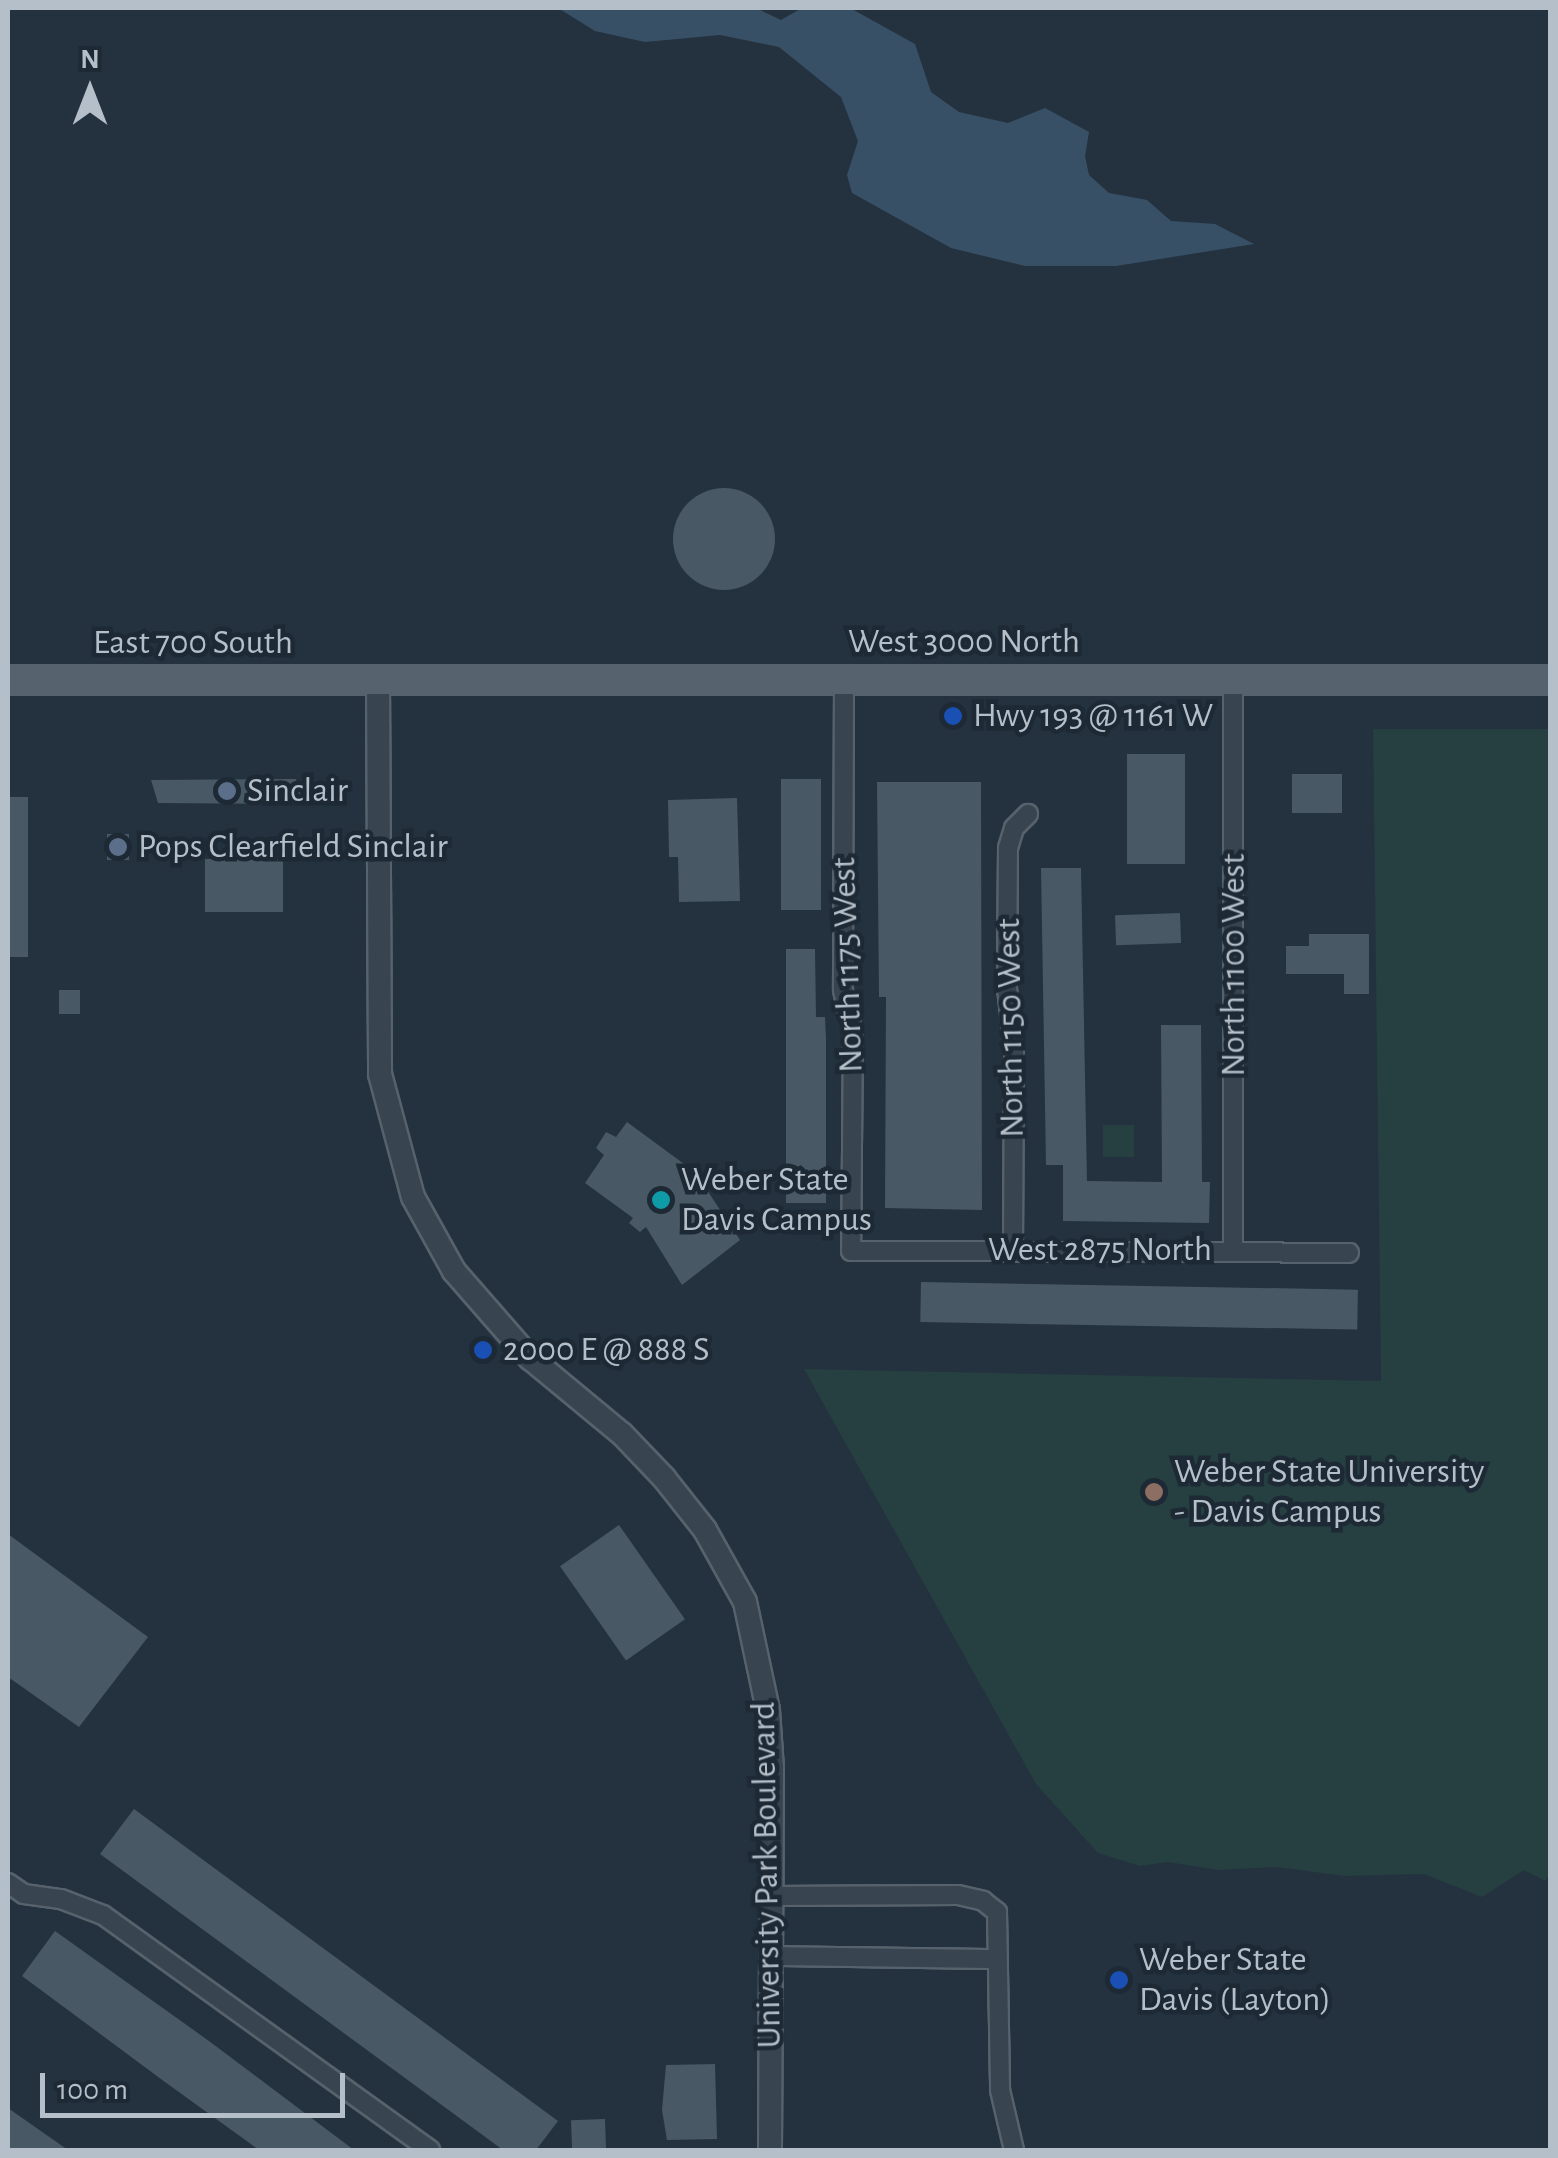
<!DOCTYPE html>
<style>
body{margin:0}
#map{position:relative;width:1558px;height:2158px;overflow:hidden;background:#24323f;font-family:"Alegreya Sans",sans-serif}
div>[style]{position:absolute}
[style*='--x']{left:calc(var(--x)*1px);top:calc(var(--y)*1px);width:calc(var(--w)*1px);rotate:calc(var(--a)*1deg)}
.green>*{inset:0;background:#263f40;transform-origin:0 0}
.water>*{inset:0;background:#385066}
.building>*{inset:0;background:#485865;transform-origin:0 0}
.round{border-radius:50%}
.roads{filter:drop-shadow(2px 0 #56626c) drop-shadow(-2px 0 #56626c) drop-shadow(0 2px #56626c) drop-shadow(0 -2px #56626c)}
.minor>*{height:18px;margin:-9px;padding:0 9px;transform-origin:9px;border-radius:9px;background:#38444f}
.tertiary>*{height:22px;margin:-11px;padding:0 11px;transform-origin:11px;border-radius:11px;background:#38444f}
.primary>*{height:28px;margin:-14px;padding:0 14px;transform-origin:14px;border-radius:14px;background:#56636f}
.dots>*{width:28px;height:28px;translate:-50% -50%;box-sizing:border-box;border:5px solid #1d2934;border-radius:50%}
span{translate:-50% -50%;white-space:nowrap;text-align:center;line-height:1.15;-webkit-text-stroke:9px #1d2934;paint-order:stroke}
.street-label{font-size:35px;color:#b4bfc9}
.poi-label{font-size:35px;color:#b4bfc9}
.left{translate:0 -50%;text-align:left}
.frame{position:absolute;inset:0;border:10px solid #b4bfc9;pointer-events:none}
.north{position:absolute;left:40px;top:40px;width:100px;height:100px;-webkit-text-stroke:8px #1d2934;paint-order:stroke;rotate:0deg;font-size:28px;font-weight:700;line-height:40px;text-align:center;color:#b4bfc9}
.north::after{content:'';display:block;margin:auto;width:35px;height:45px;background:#b4bfc9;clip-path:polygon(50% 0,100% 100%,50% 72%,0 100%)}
.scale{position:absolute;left:40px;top:2073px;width:305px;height:45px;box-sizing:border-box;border:5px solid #b4bfc9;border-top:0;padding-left:12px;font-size:30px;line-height:35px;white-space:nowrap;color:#b4bfc9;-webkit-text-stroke:8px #1d2934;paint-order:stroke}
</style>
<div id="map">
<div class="green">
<i style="clip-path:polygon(1373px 729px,1550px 729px,1550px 1875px,1545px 1881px,1524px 1870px,1482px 1897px,1424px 1874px,1344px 1876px,1277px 1867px,1218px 1870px,1168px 1862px,1140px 1866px,1098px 1853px,1036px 1784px,804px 1369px,1381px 1381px)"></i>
<i style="left:1103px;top:1125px;width:31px;height:32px"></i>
</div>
<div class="water">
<i style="clip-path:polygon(558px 8px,756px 8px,781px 20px,802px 8px,850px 8px,915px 44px,931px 92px,959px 112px,1008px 123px,1045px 108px,1089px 132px,1085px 156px,1089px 175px,1109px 193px,1147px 200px,1171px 221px,1215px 224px,1254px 244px,1116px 266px,1025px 266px,951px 248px,852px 193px,847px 175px,858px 141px,841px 97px,779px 47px,720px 35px,645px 42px,595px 31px)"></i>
</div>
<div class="building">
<i class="round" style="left:673px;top:488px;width:102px;height:102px"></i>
<i style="left:1127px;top:754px;width:58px;height:110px"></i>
<i style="left:1342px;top:774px;width:39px;height:50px;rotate:90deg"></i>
<i style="clip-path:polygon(296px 779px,303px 804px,158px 803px,151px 780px)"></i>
<i style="left:781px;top:779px;width:40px;height:131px"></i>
<i style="clip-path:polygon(877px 782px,981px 782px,982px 1210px,885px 1208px,886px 997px,879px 997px)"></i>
<i style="left:8px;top:797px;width:20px;height:160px"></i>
<i style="clip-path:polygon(737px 798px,740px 901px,679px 902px,678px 857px,669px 857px,668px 800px)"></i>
<i style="left:107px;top:834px;width:22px;height:26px"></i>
<i style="left:283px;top:859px;width:53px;height:78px;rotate:90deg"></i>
<i style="clip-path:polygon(1041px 868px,1081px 868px,1087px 1181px,1162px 1182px,1161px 1025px,1201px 1025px,1202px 1182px,1210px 1182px,1209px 1223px,1063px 1221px,1063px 1165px,1046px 1165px)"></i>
<i style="left:1180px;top:913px;width:30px;height:65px;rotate:88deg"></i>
<i style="clip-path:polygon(1309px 934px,1369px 934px,1369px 994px,1344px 994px,1344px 974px,1286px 974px,1286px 946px,1309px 946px)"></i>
<i style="clip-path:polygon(786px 949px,815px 949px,816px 1017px,825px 1017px,826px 1039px,826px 1203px,786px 1203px)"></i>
<i style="left:59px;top:990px;width:21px;height:24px"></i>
<i style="clip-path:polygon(627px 1122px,695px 1172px,740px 1240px,682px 1285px,646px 1227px,640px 1232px,629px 1223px,633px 1218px,585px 1183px,604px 1155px,596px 1148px,606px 1132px,616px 1137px)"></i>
<i style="left:921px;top:1282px;width:437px;height:40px;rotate:1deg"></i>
<i style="left:619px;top:1525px;width:115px;height:72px;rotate:55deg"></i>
<i style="clip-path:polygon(8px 1534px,148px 1637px,79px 1727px,8px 1677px)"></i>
<i style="clip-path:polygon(134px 1809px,558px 2121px,536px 2150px,503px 2150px,100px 1854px)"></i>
<i style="clip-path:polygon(55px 1931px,209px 2041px,354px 2150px,259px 2150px,165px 2082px,22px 1976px)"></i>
<i style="clip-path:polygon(715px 2064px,717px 2139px,667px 2140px,662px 2110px,666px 2065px)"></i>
<i style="clip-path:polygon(8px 2108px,68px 2150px,8px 2150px)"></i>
<i style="left:605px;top:2119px;width:31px;height:34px;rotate:88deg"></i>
</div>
<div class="roads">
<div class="minor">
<i style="--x:1233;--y:679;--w:572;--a:90"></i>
<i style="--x:844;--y:680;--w:310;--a:90.2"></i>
<i style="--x:843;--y:990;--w:45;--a:77.2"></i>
<i style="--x:853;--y:1034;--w:217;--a:90.5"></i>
<i style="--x:851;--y:1251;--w:498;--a:0.2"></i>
<i style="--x:1013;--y:1249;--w:199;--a:-89.7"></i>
<i style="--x:1014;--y:1050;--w:61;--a:-96.5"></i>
<i style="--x:1007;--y:989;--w:141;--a:-89.6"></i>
<i style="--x:1008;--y:848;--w:21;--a:-73"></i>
<i style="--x:1014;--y:828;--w:20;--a:-45"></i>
<i style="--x:8;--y:1883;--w:19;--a:35"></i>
<i style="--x:24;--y:1894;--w:37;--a:8"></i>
<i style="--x:61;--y:1899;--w:45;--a:20.9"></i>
<i style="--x:103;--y:1915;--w:403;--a:35.7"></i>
<i style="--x:772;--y:1896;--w:186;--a:-0.3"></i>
<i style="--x:958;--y:1895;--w:26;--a:13"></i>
<i style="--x:983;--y:1901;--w:18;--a:38"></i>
<i style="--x:997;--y:1912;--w:178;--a:89"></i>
<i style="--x:1000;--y:2090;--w:62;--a:76.9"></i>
<i style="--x:772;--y:1956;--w:225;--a:0.8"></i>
</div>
<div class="tertiary">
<i style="--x:378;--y:681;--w:393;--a:89.7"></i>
<i style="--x:380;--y:1074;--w:127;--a:75"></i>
<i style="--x:413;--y:1197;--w:85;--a:61"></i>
<i style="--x:454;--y:1271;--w:116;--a:48.9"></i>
<i style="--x:530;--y:1358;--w:119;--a:39.6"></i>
<i style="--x:622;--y:1434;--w:61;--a:46.3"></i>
<i style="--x:664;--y:1478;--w:66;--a:51.7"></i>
<i style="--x:705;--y:1530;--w:82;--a:60.9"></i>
<i style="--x:745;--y:1602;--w:110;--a:78"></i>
<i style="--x:768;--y:1710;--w:58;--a:86.1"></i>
<i style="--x:772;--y:1768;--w:382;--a:90.3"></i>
</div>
<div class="primary">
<i style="--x:8;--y:680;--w:1542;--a:0"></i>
</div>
</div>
<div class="dots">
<i style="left:953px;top:716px;background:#1a4fb4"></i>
<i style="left:227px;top:791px;background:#5c6f8a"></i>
<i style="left:118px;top:847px;background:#5c6f8a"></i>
<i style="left:661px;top:1200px;background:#0f9aa8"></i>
<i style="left:483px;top:1350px;background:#1a4fb4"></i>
<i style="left:1154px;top:1492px;background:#8d6e63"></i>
<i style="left:1119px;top:1980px;background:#1a4fb4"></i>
</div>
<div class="street-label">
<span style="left:964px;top:642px">West 3000 North</span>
<span style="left:193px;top:643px">East 700 South</span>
<span style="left:848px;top:965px;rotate:-92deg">North 1175 West</span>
<span style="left:1234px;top:965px;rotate:-90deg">North 1100 West</span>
<span style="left:1011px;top:1028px;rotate:-91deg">North 1150 West</span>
<span style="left:1100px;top:1250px">West 2875 North</span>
<span style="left:767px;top:1875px;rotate:-91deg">University Park Boulevard</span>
</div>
<div class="poi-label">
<span class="left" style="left:973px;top:716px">Hwy 193 @ 1161 W</span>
<span class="left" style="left:247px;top:791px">Sinclair</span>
<span class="left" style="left:138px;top:847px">Pops Clearfield Sinclair</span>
<span class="left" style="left:681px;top:1200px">Weber State<br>Davis Campus</span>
<span class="left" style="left:503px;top:1350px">2000 E @ 888 S</span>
<span class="left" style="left:1174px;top:1492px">Weber State University<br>- Davis Campus</span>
<span class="left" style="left:1139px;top:1980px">Weber State<br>Davis (Layton)</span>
</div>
<div class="frame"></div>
<div class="north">N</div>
<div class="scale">100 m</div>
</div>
